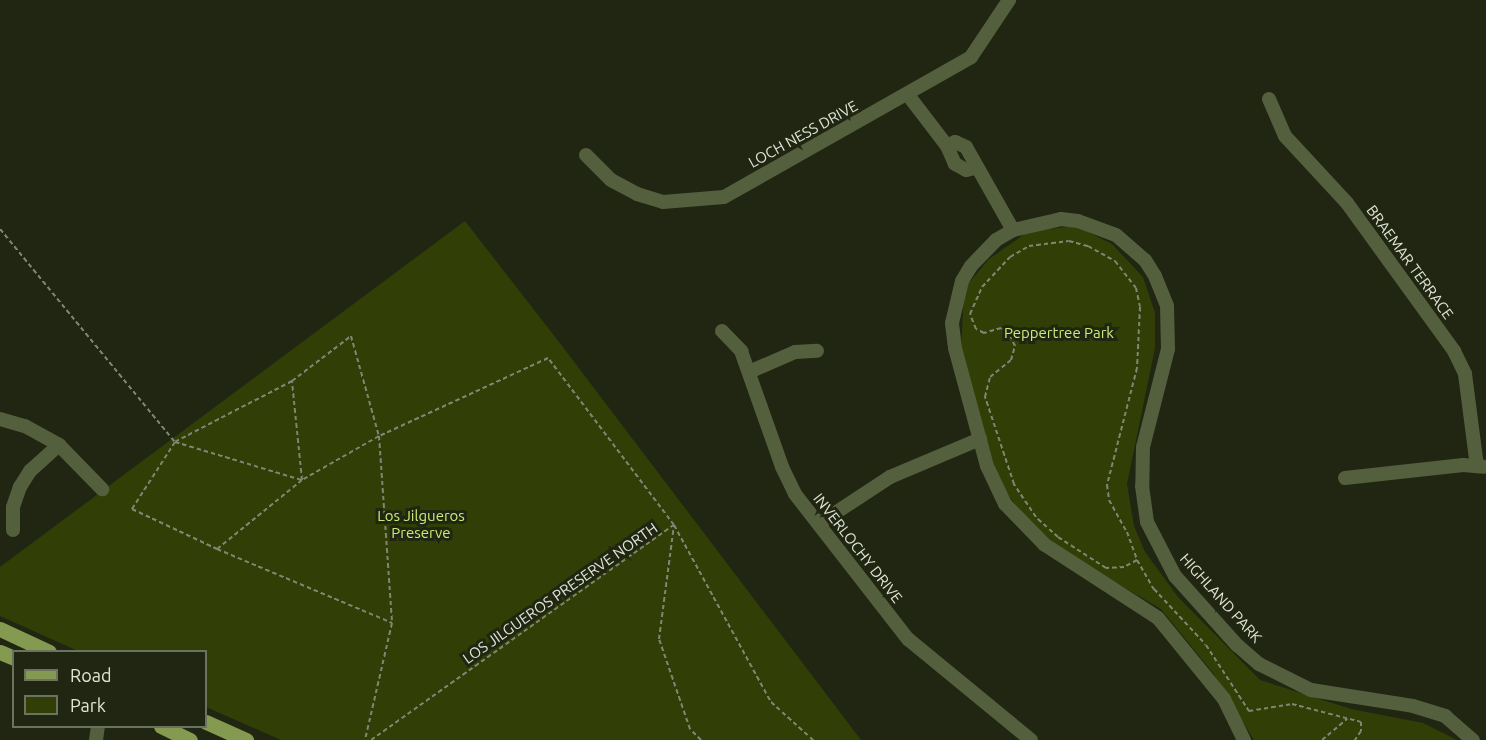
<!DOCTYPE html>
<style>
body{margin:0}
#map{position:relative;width:1486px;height:740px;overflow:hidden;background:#202611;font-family:Ubuntu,sans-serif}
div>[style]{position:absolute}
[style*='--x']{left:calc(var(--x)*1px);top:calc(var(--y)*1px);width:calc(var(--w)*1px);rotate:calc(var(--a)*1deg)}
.green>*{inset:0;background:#313f06}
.path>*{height:2px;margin-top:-1px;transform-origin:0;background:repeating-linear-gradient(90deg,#808674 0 4.5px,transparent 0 7.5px)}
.street>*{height:14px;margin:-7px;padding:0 7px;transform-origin:7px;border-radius:7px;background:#545f3d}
.primary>*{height:15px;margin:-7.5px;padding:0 7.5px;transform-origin:7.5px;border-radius:7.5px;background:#849a51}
span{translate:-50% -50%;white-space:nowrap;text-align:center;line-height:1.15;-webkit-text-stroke:6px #202611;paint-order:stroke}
.street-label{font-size:15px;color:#e0e5d7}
.park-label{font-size:15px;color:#caec77}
.legend{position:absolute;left:12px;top:650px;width:195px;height:78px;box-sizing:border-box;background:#202611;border:2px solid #6d7260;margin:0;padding:8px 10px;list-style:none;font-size:18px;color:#e0e5d7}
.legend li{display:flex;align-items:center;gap:12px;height:30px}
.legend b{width:30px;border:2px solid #6d7260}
</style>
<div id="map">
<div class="green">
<i style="clip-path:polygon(465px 221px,559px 342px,861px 740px,281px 740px,206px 707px,206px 652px,78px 651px,0 616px,0 567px)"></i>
<i style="clip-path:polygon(1076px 226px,1112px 244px,1143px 277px,1155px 313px,1155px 348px,1127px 484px,1134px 526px,1145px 552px,1178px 597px,1260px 680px,1351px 709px,1423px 723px,1457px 740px,1254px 740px,1213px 673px,1161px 609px,1072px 557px,1031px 524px,1005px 491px,988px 449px,961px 353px,964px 289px,989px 259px,1029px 231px)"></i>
</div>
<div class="path">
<i style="--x:0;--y:229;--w:276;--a:50.6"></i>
<i style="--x:175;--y:442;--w:133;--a:16.7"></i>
<i style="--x:302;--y:480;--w:100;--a:-95.8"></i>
<i style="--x:292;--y:381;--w:132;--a:152.5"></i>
<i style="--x:175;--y:442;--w:80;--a:122.7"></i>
<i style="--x:132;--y:509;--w:94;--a:25.2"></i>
<i style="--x:1069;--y:241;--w:20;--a:15"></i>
<i style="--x:1088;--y:246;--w:31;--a:29"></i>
<i style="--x:1115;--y:261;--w:34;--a:52"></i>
<i style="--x:1136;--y:288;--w:19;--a:78"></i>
<i style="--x:1140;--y:307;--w:61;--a:92.8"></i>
<i style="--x:1137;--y:368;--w:121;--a:104.4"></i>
<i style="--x:1107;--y:485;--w:15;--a:82"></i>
<i style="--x:1109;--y:500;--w:37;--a:61"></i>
<i style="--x:1127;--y:532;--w:30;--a:70"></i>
<i style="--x:1137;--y:560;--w:15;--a:152"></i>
<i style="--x:1124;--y:567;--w:18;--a:177"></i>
<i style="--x:1106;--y:568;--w:57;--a:-147.1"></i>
<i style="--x:1058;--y:537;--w:30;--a:-138"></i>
<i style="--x:1036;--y:517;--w:40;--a:-124"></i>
<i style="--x:1014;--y:484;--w:92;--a:-108.4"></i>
<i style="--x:985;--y:397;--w:21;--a:-76"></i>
<i style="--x:990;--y:377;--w:27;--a:-39"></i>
<i style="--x:1011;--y:360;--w:15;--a:-74"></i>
<i style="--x:1015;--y:346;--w:14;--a:-115"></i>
<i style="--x:1009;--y:333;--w:9;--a:-148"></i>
<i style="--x:1001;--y:328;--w:18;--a:164"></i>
<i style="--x:984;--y:333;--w:9;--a:-153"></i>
<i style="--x:976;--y:329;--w:16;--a:-112"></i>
<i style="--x:970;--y:314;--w:30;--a:-66"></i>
<i style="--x:982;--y:287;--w:41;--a:-47"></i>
<i style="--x:1010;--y:257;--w:22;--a:-30"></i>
<i style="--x:1029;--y:246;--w:40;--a:-7.1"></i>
<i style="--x:292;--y:381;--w:74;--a:-37.3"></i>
<i style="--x:351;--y:336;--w:104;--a:74.4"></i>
<i style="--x:379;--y:436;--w:187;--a:86"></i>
<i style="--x:392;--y:623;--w:120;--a:103"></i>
<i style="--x:1137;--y:560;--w:34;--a:60"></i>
<i style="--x:1154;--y:589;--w:76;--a:47.1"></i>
<i style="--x:1206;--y:645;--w:79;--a:56.9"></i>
<i style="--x:1249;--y:711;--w:44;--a:-9.2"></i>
<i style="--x:1292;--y:704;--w:71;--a:14.6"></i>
<i style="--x:1361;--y:722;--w:9;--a:90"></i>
<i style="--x:1361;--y:731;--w:11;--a:124"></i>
<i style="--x:371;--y:740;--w:372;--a:-35.4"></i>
<i style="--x:674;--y:525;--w:209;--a:-127"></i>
<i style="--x:548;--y:358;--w:186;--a:155.2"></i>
<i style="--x:379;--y:436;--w:89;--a:150.3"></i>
<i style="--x:302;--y:480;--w:109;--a:140.9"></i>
<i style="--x:217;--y:549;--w:190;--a:22.9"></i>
<i style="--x:701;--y:740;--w:16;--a:-135"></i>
<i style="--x:690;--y:729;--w:95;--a:-109"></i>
<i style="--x:659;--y:639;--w:115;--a:-82.5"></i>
<i style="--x:674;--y:525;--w:202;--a:61.3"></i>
<i style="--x:771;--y:702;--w:57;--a:42.1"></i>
<i style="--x:1322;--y:740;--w:33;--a:-40"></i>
</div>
<div class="street">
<i style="--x:908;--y:95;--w:64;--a:52.6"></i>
<i style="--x:1269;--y:99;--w:40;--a:66.6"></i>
<i style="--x:1285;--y:136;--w:91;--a:47.2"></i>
<i style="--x:1347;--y:203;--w:183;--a:54.1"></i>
<i style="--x:1454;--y:351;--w:25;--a:64"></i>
<i style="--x:1465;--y:374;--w:93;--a:82.6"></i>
<i style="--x:586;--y:155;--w:35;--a:45"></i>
<i style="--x:611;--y:180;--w:30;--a:28"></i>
<i style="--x:637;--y:194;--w:27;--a:17"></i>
<i style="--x:663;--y:202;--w:61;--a:-4.7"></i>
<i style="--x:724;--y:197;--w:284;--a:-29.5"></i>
<i style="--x:971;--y:57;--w:69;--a:-56.3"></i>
<i style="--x:976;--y:168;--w:10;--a:169"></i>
<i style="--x:966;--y:170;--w:13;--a:-151"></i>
<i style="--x:955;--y:164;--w:20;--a:-114"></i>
<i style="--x:947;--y:146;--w:9;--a:-27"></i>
<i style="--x:955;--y:142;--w:12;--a:24"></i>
<i style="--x:966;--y:147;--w:95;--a:60.5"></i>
<i style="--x:722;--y:331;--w:28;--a:46"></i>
<i style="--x:741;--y:351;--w:123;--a:70.5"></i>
<i style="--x:782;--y:467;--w:30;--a:64"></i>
<i style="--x:795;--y:494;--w:184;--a:52.1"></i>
<i style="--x:908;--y:639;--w:159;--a:39.4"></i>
<i style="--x:749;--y:372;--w:50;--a:-23.5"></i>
<i style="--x:795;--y:352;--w:22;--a:-3"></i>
<i style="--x:0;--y:419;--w:26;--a:16"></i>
<i style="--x:25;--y:426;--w:39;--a:29"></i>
<i style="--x:59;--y:445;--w:62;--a:45.7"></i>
<i style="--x:1345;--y:478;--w:119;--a:-6.3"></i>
<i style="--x:1463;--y:465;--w:21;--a:5"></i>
<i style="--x:820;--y:523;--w:84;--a:-33.3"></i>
<i style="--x:890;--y:477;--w:98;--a:-22.9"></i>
<i style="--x:13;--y:530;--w:23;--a:-90"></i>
<i style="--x:13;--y:507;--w:21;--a:-71"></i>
<i style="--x:20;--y:487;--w:19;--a:-58"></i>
<i style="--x:30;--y:471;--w:39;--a:-42"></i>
<i style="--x:96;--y:740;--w:14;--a:-82"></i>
<i style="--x:1244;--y:740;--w:46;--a:-116"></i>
<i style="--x:1224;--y:699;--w:104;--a:-129.2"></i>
<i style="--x:1158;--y:618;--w:135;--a:-147.1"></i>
<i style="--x:1045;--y:545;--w:57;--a:-134.3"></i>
<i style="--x:1005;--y:504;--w:42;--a:-115.3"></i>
<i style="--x:987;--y:466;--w:122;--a:-105.2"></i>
<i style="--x:955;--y:348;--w:25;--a:-97"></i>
<i style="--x:952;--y:323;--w:43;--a:-76.6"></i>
<i style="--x:962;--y:281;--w:17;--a:-59"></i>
<i style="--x:971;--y:266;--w:36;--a:-46"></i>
<i style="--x:996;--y:240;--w:20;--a:-30"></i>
<i style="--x:1013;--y:230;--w:49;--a:-12.9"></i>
<i style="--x:1061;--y:219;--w:17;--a:7"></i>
<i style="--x:1078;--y:221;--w:40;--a:20.2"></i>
<i style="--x:1116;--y:235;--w:38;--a:41"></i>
<i style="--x:1145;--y:260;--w:19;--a:58"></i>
<i style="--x:1155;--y:276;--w:32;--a:68"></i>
<i style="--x:1167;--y:306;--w:43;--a:88.7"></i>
<i style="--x:1168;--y:349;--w:101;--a:104.3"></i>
<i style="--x:1143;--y:447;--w:39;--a:91"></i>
<i style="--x:1142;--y:486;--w:36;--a:82"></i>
<i style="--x:1147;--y:522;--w:61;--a:62.6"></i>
<i style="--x:1175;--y:576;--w:93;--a:48.1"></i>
<i style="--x:1237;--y:645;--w:29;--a:41"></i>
<i style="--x:1259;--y:664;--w:58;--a:26.6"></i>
<i style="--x:1311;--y:690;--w:103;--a:8.9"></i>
<i style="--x:1413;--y:706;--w:34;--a:17"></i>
<i style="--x:1445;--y:716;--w:37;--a:41"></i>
</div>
<div class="primary">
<i style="--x:0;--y:629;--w:54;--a:25.1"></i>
<i style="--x:0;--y:652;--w:15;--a:23"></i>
<i style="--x:206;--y:722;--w:44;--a:24.2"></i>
<i style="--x:161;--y:726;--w:32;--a:26"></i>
</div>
<div class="street-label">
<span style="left:803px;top:134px;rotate:-29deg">LOCH NESS DRIVE</span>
<span style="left:1410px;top:262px;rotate:54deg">BRAEMAR TERRACE</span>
<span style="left:858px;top:548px;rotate:52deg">INVERLOCHY DRIVE</span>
<span style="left:560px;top:593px;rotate:-35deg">LOS JILGUEROS PRESERVE NORTH</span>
<span style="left:1221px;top:598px;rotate:48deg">HIGHLAND PARK</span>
</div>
<div class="park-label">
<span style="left:1059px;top:333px">Peppertree Park</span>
<span style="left:421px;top:524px">Los Jilgueros<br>Preserve</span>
</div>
<ul class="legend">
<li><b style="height:8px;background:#849a51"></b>Road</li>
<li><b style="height:16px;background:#313f06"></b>Park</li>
</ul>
</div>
